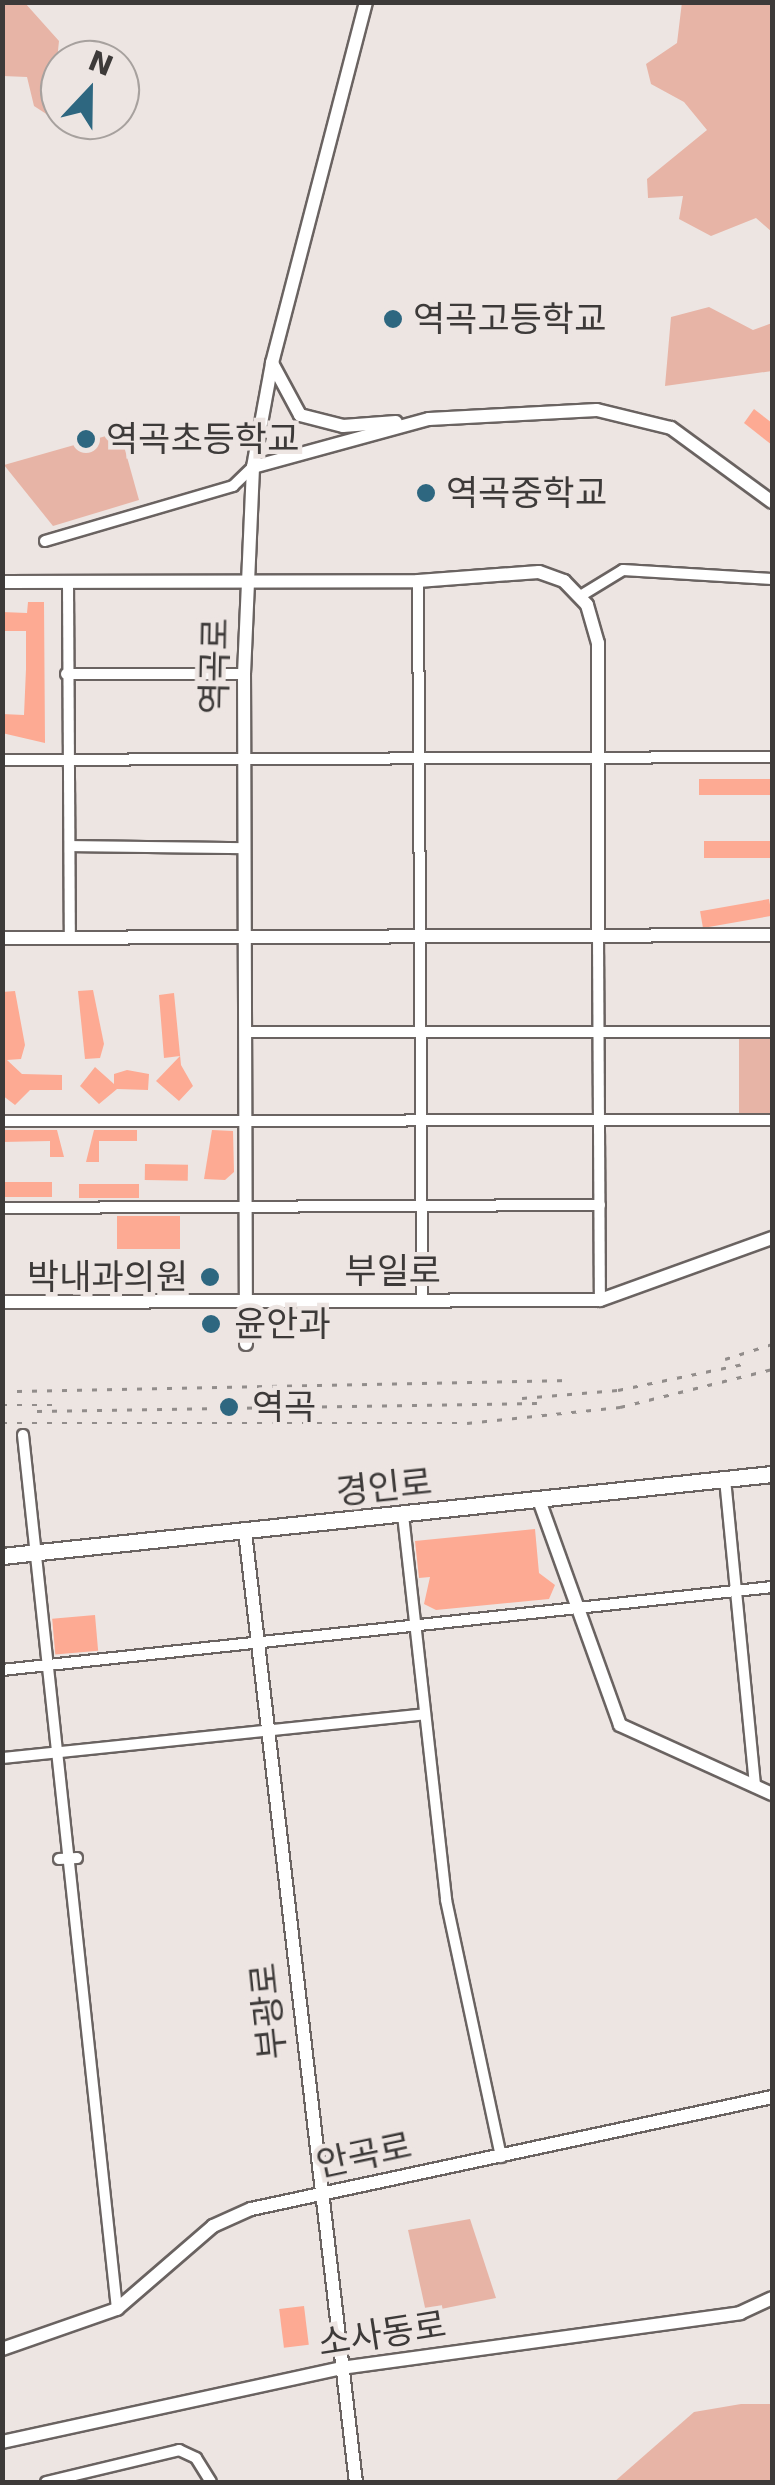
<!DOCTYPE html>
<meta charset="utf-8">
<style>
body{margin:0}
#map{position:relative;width:775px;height:2485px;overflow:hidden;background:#ede5e2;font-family:"DejaVu Sans","Noto Sans KR",sans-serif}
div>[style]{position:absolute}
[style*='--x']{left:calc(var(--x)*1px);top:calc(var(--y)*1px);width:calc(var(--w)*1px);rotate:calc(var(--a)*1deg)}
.green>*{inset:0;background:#e7b4a6;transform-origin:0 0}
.building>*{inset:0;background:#fdaa93;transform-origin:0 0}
.roads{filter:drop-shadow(2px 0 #6a6361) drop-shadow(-2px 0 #6a6361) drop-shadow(0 2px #6a6361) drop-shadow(0 -2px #6a6361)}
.minor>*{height:10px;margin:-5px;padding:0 5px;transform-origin:5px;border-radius:5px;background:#fff}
.tertiary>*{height:12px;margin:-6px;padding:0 6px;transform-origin:6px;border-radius:6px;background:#fff}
.primary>*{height:15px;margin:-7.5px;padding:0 7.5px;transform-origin:7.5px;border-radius:7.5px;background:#fff}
.rail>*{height:2.5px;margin-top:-1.25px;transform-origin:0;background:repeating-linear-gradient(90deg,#928d8b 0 5px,transparent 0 15px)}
.dots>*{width:28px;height:28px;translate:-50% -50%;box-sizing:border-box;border:5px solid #ede5e2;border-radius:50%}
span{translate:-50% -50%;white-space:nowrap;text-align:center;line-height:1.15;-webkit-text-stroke:9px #ede5e2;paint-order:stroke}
.poi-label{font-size:35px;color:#3d3a39}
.left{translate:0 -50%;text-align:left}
.right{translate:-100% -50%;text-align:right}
.street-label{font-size:35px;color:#3d3a39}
.frame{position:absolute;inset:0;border:5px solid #3d3a39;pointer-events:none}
.north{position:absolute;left:40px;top:40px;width:100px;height:100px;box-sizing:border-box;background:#ede5e2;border:2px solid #a7a19e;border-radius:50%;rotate:22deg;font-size:28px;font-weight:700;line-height:40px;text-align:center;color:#3d3a39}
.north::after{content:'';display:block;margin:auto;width:35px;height:45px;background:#2e6780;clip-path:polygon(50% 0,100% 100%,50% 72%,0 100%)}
</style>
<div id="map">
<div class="green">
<i style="clip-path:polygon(682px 2px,772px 3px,772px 232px,756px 218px,711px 236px,679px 219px,683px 196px,648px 198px,647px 179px,707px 130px,684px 102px,651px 84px,646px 64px,677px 43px)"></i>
<i style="clip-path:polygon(2px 3px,25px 3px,59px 41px,51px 117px,34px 106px,27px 77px,3px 76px)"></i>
<i style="clip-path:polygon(709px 307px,753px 330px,772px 323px,772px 371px,665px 386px,671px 317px)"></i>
<i style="clip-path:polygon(120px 432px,139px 500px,53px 526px,4px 465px)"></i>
<i style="left:739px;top:1032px;width:33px;height:88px"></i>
<i style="clip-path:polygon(470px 2219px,496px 2298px,426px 2312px,408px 2230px)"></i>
<i style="clip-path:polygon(741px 2404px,772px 2404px,772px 2482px,614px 2482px,694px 2412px)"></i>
</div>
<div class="building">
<i style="clip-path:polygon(754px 409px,772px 423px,772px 445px,744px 423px)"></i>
<i style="clip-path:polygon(28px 602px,44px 602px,45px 743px,2px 733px,2px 714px,24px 715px,26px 669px,26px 631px,2px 631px,2px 612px,27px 613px)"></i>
<i style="left:772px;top:779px;width:16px;height:73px;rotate:90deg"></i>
<i style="left:704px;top:841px;width:67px;height:17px"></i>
<i style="left:769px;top:899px;width:17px;height:70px;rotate:80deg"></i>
<i style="clip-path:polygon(93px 990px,104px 1044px,100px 1058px,85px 1059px,78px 991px)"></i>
<i style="clip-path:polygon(15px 991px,25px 1045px,21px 1059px,7px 1060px,22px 1074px,62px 1075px,62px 1090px,30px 1090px,15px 1105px,2px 1095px,2px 992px)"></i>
<i style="clip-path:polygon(174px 993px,181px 1065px,193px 1086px,179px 1101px,156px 1081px,180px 1056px,164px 1058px,159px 995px)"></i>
<i style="clip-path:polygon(95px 1067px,114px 1084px,114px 1074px,127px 1070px,149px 1074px,148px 1090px,117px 1089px,99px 1104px,80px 1086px)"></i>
<i style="clip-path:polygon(2px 1130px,57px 1130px,64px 1157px,50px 1157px,50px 1141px,2px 1142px)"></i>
<i style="clip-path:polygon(94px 1130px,137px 1130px,137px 1141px,99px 1141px,99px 1162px,86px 1162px)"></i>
<i style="clip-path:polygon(212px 1130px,233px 1131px,234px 1172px,225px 1180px,204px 1179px)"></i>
<i style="left:145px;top:1164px;width:43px;height:16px;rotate:1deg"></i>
<i style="left:4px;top:1182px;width:48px;height:15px"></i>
<i style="left:79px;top:1184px;width:60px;height:14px"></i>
<i style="left:117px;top:1216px;width:63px;height:33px"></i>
<i style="clip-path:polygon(535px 1529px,539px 1573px,555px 1585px,549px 1599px,436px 1610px,424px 1604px,430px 1577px,419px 1578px,415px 1541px)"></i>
<i style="left:95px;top:1615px;width:36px;height:43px;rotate:85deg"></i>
<i style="left:304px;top:2306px;width:39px;height:25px;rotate:83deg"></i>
</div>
<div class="roads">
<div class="minor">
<i style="--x:45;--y:541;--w:196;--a:-16.3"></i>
<i style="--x:233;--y:486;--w:28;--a:-44"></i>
<i style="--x:418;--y:581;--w:721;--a:89.68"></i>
<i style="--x:68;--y:583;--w:355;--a:89.7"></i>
<i style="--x:582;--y:595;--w:48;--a:-31.4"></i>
<i style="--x:623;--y:570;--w:149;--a:3.5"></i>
<i style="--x:66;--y:674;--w:178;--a:0"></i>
<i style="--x:2;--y:760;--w:770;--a:-0.22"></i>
<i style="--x:70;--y:846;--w:174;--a:0.7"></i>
<i style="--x:598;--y:936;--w:364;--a:89.7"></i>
<i style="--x:245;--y:1032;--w:527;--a:0"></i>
<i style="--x:2;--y:1121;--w:770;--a:-0.07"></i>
<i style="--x:2;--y:1208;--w:598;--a:-0.29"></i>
<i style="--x:23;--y:1435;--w:879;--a:83.86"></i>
<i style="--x:725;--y:1479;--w:309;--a:84.4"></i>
<i style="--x:403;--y:1515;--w:387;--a:83.6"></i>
<i style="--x:446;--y:1900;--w:263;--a:77.9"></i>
<i style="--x:2;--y:1670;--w:774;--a:-6.15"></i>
<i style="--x:2;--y:1758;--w:425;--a:-5.9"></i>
<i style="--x:59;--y:1859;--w:18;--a:-3"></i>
<i style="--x:46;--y:2482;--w:137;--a:-13.5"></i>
<i style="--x:179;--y:2450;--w:19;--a:25"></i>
<i style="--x:196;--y:2458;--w:28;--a:58"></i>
</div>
<div class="tertiary">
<i style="--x:272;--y:363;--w:59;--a:61.7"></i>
<i style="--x:300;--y:415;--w:44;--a:14.3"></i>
<i style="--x:343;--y:426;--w:53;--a:-4.3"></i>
<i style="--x:253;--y:467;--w:182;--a:-15.3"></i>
<i style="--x:429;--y:419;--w:168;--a:-3.1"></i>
<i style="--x:597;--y:410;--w:76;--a:13.7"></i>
<i style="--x:671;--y:428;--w:125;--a:36.2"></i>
<i style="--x:2;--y:582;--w:416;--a:-0.1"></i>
<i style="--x:418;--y:581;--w:121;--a:-4.3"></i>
<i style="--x:539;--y:572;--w:27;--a:20"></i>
<i style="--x:564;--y:581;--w:33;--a:46"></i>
<i style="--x:587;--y:605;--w:40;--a:74"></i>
<i style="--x:598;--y:643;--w:293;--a:90"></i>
<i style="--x:2;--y:938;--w:770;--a:-0.22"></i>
<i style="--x:2;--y:1302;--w:598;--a:-0.19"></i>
<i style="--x:600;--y:1300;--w:183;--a:-19.8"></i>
<i style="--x:246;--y:1344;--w:670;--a:-90.17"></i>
<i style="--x:244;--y:674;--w:207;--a:-87.5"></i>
<i style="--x:253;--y:467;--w:106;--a:-79.6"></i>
<i style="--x:272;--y:363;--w:373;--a:-75.4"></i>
<i style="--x:539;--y:1500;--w:239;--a:70.2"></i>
<i style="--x:620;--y:1725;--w:167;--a:24.4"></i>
<i style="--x:245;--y:1532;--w:956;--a:83.34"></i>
<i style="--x:2;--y:2349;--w:122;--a:-19.2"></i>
<i style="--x:117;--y:2309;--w:127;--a:-40.8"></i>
<i style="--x:213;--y:2226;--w:42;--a:-24.1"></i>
<i style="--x:251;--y:2209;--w:533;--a:-12.13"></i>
<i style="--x:2;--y:2442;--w:347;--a:-12.3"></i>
<i style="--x:341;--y:2368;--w:403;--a:-7.8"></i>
<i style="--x:740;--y:2313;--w:35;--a:-25"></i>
</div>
<div class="primary">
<i style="--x:2;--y:1556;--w:774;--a:-6.08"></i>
</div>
</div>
<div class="rail">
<i style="--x:725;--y:1359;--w:49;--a:-17.7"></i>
<i style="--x:17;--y:1391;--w:554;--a:-1.14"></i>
<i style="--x:522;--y:1398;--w:96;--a:-4.8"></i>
<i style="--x:618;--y:1390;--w:129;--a:-11.7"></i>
<i style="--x:2;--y:1405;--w:50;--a:0"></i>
<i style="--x:37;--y:1411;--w:500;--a:-0.92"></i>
<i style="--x:2;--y:1423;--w:465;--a:0"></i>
<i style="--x:467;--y:1423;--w:154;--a:-6"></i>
<i style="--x:620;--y:1407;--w:157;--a:-14"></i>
</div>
<div class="dots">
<i style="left:393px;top:319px;background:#2e6780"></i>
<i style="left:86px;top:439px;background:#2e6780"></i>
<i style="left:426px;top:493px;background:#2e6780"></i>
<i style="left:210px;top:1277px;background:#2e6780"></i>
<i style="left:211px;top:1324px;background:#2e6780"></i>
<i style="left:229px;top:1407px;background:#2e6780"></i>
</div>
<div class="poi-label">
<span class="left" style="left:413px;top:319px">역곡고등학교</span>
<span class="left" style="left:106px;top:439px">역곡초등학교</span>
<span class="left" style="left:446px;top:493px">역곡중학교</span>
<span class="right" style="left:188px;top:1277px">박내과의원</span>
<span class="left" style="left:234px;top:1324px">윤안과</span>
<span class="left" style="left:252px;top:1407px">역곡</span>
</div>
<div class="street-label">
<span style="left:215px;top:666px;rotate:-89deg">역곡로</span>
<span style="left:393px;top:1271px">부일로</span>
<span style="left:384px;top:1487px;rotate:-6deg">경인로</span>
<span style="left:268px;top:2011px;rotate:-96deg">부광로</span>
<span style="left:364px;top:2155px;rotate:-12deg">안곡로</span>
<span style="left:382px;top:2334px;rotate:-9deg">소사동로</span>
</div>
<div class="frame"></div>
<div class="north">N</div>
</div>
